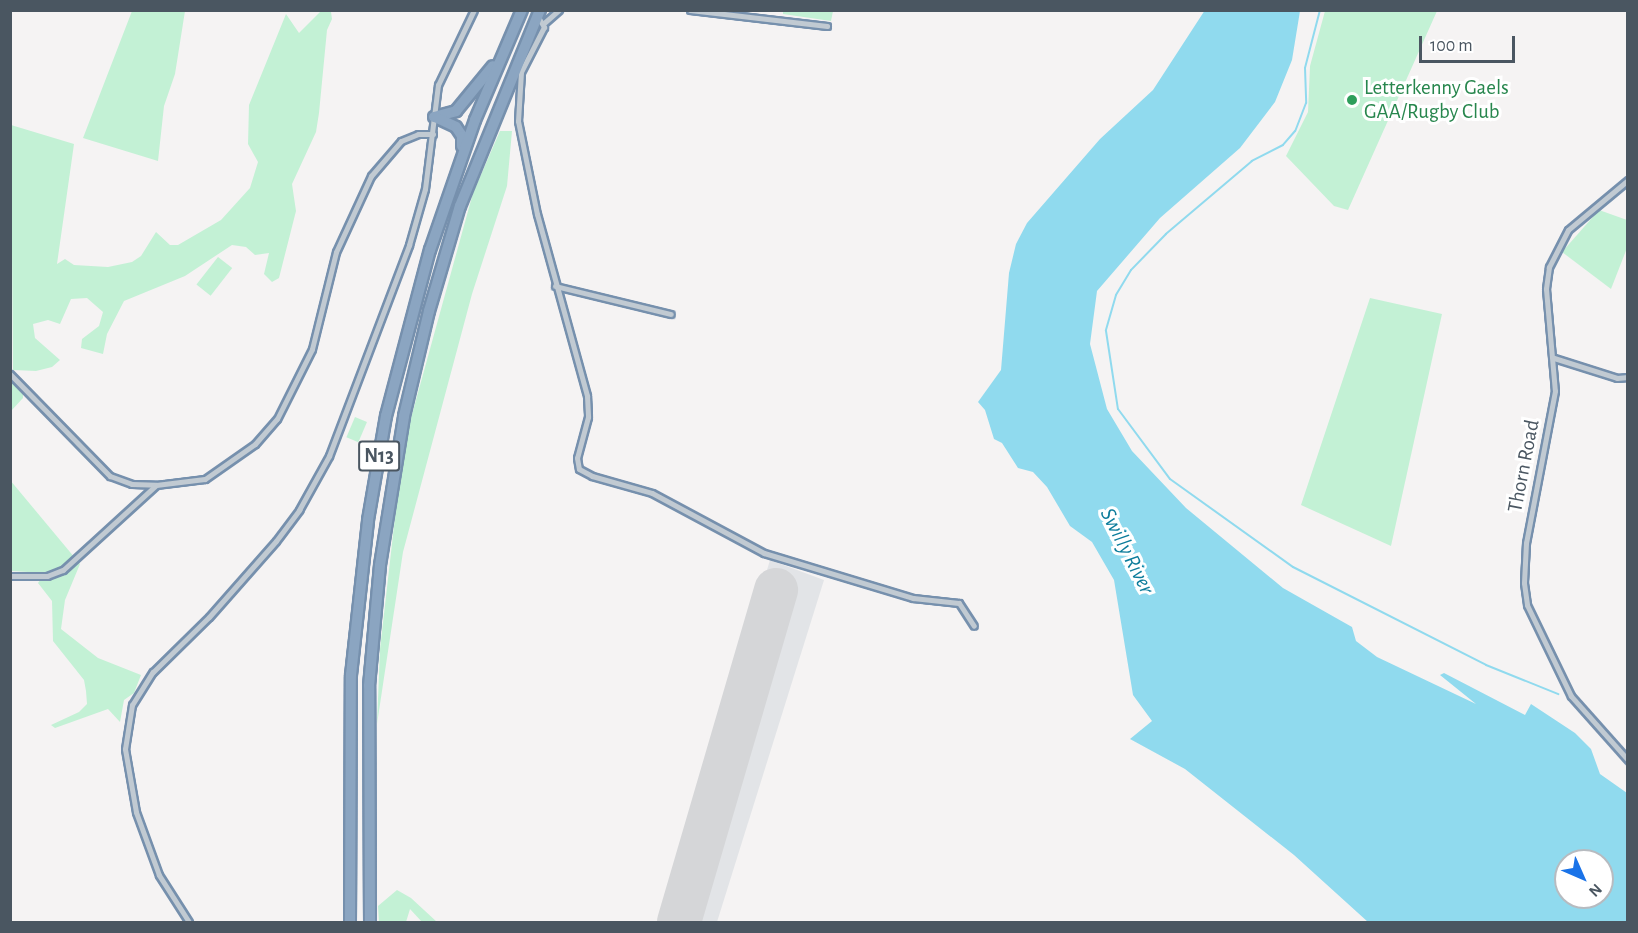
<!DOCTYPE html>
<style>
body{margin:0}
#map{position:relative;width:1638px;height:933px;overflow:hidden;background:#f5f3f3;font-family:"Alegreya Sans",sans-serif}
div>[style]{position:absolute}
[style*='--x']{left:calc(var(--x)*1px);top:calc(var(--y)*1px);width:calc(var(--w)*1px);rotate:calc(var(--a)*1deg)}
.airport>*{inset:0;background:#e2e4e7}
.green>*{inset:0;background:#c3f1d5;transform-origin:0 0}
.water>*{inset:0;background:#90daee}
.stream>*{height:2px;margin:-1px;padding:0 1px;transform-origin:1px;border-radius:1px;background:#90daee}
.runway>*{height:44px;margin:-22px;padding:0 22px;transform-origin:22px;border-radius:22px;background:#d5d6d8}
.roads{filter:drop-shadow(2px 0 #7690ad) drop-shadow(-2px 0 #7690ad) drop-shadow(0 2px #7690ad) drop-shadow(0 -2px #7690ad)}
.street>*{height:5px;margin:-2.5px;padding:0 2.5px;transform-origin:2.5px;border-radius:2.5px;background:#c1cad2}
.highway>*{height:10px;margin:-5px;padding:0 5px;transform-origin:5px;border-radius:5px;background:#8ba5c1}
.dots>*{width:16px;height:16px;translate:-50% -50%;box-sizing:border-box;border:3px solid #fff;border-radius:50%}
span{translate:-50% -50%;white-space:nowrap;text-align:center;line-height:1.15;-webkit-text-stroke:6px #fff;paint-order:stroke}
.shield-label span{padding:2px 4px;background:#fff;border:2px solid;border-radius:4px;-webkit-text-stroke-width:0}
.shield-label{font-size:20px;color:#4a5661;font-weight:700}
.leisure-label{font-size:21px;color:#27864d}
.left{translate:0 -50%;text-align:left}
.street-label{font-size:21px;color:#4a5661}
.water-label{font-size:22px;color:#0c7c9b;font-style:italic}
.frame{position:absolute;inset:0;border:12px solid #4a5661;pointer-events:none}
.north{position:absolute;left:1554px;top:849px;width:60px;height:60px;box-sizing:border-box;background:#fff;border:2px solid #b7bbc0;border-radius:50%;rotate:135deg;font-size:16px;font-weight:700;line-height:24px;text-align:center;color:#4a5661}
.north::after{content:'';display:block;margin:auto;width:21px;height:27px;background:#1a73e8;clip-path:polygon(50% 0,100% 100%,50% 72%,0 100%)}
.scale{position:absolute;left:1419px;top:36px;width:96px;height:27px;box-sizing:border-box;border:3px solid #4a5661;border-top:0;padding-left:8px;font-size:18px;line-height:21px;white-space:nowrap;color:#4a5661;-webkit-text-stroke:4px #fff;paint-order:stroke}
</style>
<div id="map">
<div class="airport">
<i style="clip-path:polygon(770px 560px,824px 580px,717px 922px,663px 922px)"></i>
</div>
<div class="green">
<i style="clip-path:polygon(322px 10px,331px 12px,332px 19px,327px 30px,319px 113px,316px 132px,292px 184px,296px 211px,279px 278px,272px 282px,264px 274px,269px 253px,255px 255px,246px 247px,232px 245px,185px 276px,124px 301px,107px 334px,103px 354px,81px 348px,82px 339px,99px 326px,103px 312px,87px 298px,71px 299px,60px 324px,48px 320px,33px 324px,35px 338px,60px 360px,52px 367px,36px 371px,13px 370px,11px 125px,74px 144px,57px 264px,65px 259px,74px 265px,108px 267px,132px 262px,141px 256px,156px 232px,170px 245px,178px 245px,221px 220px,250px 188px,258px 162px,248px 144px,249px 105px,286px 14px,299px 33px)"></i>
<i style="clip-path:polygon(132px 11px,185px 11px,175px 74px,164px 106px,158px 161px,83px 138px)"></i>
<i style="clip-path:polygon(783px 11px,783px 10px,833px 11px,831px 21px,783px 14px)"></i>
<i style="clip-path:polygon(1325px 11px,1437px 11px,1348px 210px,1334px 206px,1286px 156px,1308px 112px,1310px 66px)"></i>
<i style="clip-path:polygon(500px 131px,512px 131px,507px 186px,472px 294px,403px 552px,377px 724px,380px 649px,403px 447px,473px 193px)"></i>
<i style="clip-path:polygon(1599px 210px,1627px 220px,1627px 248px,1611px 289px,1562px 252px)"></i>
<i style="left:218px;top:257px;width:18px;height:35px;rotate:38deg"></i>
<i style="clip-path:polygon(1370px 298px,1442px 314px,1391px 546px,1301px 505px)"></i>
<i style="clip-path:polygon(11px 380px,23px 392px,23px 398px,11px 411px)"></i>
<i style="left:355px;top:417px;width:13px;height:22px;rotate:23deg"></i>
<i style="clip-path:polygon(10px 480px,80px 564px,65px 600px,61px 629px,98px 658px,141px 675px,134px 693px,124px 700px,120px 722px,108px 709px,55px 728px,51px 725px,79px 712px,87px 704px,86px 691px,84px 680px,53px 641px,52px 601px,38px 583px,45px 573px,11px 571px)"></i>
<i style="clip-path:polygon(397px 890px,411px 898px,437px 922px,422px 922px,410px 909px,406px 922px,379px 922px,378px 906px)"></i>
</div>
<div class="water">
<i style="clip-path:polygon(evenodd,1205px 10px,1300px 11px,1292px 60px,1275px 102px,1240px 148px,1160px 218px,1097px 291px,1090px 344px,1107px 409px,1132px 451px,1186px 508px,1283px 588px,1352px 627px,1356px 641px,1377px 657px,1476px 704px,1440px 675px,1444px 673px,1525px 715px,1531px 704px,1575px 733px,1591px 749px,1600px 774px,1627px 793px,1627px 922px,1368px 922px,1294px 855px,1185px 769px,1130px 739px,1152px 721px,1133px 695px,1114px 580px,1092px 542px,1070px 526px,1047px 487px,1033px 472px,1018px 468px,1002px 443px,994px 439px,985px 410px,978px 402px,1001px 370px,1009px 273px,1016px 244px,1027px 223px,1100px 139px,1153px 90px,1205px 10px,1566px 861px,1602px 861px,1602px 897px,1566px 897px,1566px 861px)"></i>
</div>
<div class="stream">
<i style="--x:1320;--y:10;--w:60;--a:104.5"></i>
<i style="--x:1305;--y:68;--w:35;--a:88"></i>
<i style="--x:1306;--y:103;--w:30;--a:111"></i>
<i style="--x:1295;--y:131;--w:18;--a:131"></i>
<i style="--x:1283;--y:145;--w:35;--a:153"></i>
<i style="--x:1252;--y:161;--w:113;--a:139.7"></i>
<i style="--x:1166;--y:234;--w:50;--a:134.2"></i>
<i style="--x:1131;--y:270;--w:29;--a:121"></i>
<i style="--x:1116;--y:295;--w:37;--a:106"></i>
<i style="--x:1106;--y:331;--w:79;--a:81.3"></i>
<i style="--x:1118;--y:409;--w:87;--a:53.4"></i>
<i style="--x:1170;--y:479;--w:151;--a:35.6"></i>
<i style="--x:1293;--y:567;--w:216;--a:26.9"></i>
<i style="--x:1486;--y:665;--w:78;--a:21.9"></i>
</div>
<div class="runway">
<i style="--x:679;--y:922;--w:346;--a:-73.7"></i>
</div>
<div class="roads">
<div class="street">
<i style="--x:690;--y:10;--w:138;--a:6.7"></i>
<i style="--x:538;--y:17;--w:12;--a:59"></i>
<i style="--x:544;--y:27;--w:51;--a:117.1"></i>
<i style="--x:521;--y:72;--w:49;--a:93.5"></i>
<i style="--x:518;--y:121;--w:95;--a:78.5"></i>
<i style="--x:537;--y:214;--w:189;--a:74.6"></i>
<i style="--x:587;--y:396;--w:21;--a:87"></i>
<i style="--x:588;--y:417;--w:42;--a:105"></i>
<i style="--x:577;--y:458;--w:11;--a:80"></i>
<i style="--x:579;--y:469;--w:15;--a:28"></i>
<i style="--x:592;--y:476;--w:62;--a:15.8"></i>
<i style="--x:652;--y:493;--w:127;--a:28.2"></i>
<i style="--x:764;--y:553;--w:156;--a:16.8"></i>
<i style="--x:913;--y:598;--w:46;--a:6.2"></i>
<i style="--x:959;--y:603;--w:27;--a:57"></i>
<i style="--x:544;--y:23;--w:20;--a:-41"></i>
<i style="--x:1628;--y:180;--w:78;--a:140.2"></i>
<i style="--x:1568;--y:230;--w:42;--a:117.2"></i>
<i style="--x:1549;--y:267;--w:22;--a:98"></i>
<i style="--x:1546;--y:289;--w:102;--a:85"></i>
<i style="--x:1555;--y:391;--w:155;--a:100.8"></i>
<i style="--x:1526;--y:543;--w:40;--a:92.9"></i>
<i style="--x:1524;--y:583;--w:22;--a:82"></i>
<i style="--x:1527;--y:605;--w:101;--a:64.2"></i>
<i style="--x:1571;--y:696;--w:86;--a:48.3"></i>
<i style="--x:555;--y:286;--w:119;--a:13.6"></i>
<i style="--x:1554;--y:358;--w:66;--a:17.6"></i>
<i style="--x:1617;--y:378;--w:11;--a:-5"></i>
<i style="--x:10;--y:374;--w:143;--a:45.6"></i>
<i style="--x:110;--y:476;--w:23;--a:20"></i>
<i style="--x:132;--y:484;--w:24;--a:2"></i>
<i style="--x:10;--y:576;--w:37;--a:0"></i>
<i style="--x:47;--y:576;--w:17;--a:-21"></i>
<i style="--x:63;--y:570;--w:126;--a:-42.4"></i>
<i style="--x:156;--y:485;--w:49;--a:-7"></i>
<i style="--x:205;--y:479;--w:61;--a:-35"></i>
<i style="--x:255;--y:444;--w:33;--a:-49"></i>
<i style="--x:277;--y:419;--w:78;--a:-63.4"></i>
<i style="--x:312;--y:349;--w:100;--a:-76.1"></i>
<i style="--x:336;--y:252;--w:84;--a:-65.3"></i>
<i style="--x:371;--y:176;--w:46;--a:-49.4"></i>
<i style="--x:401;--y:141;--w:18;--a:-22"></i>
<i style="--x:418;--y:134;--w:15;--a:0"></i>
<i style="--x:189;--y:922;--w:56;--a:-122.6"></i>
<i style="--x:159;--y:875;--w:67;--a:-110.1"></i>
<i style="--x:136;--y:812;--w:64;--a:-99.9"></i>
<i style="--x:125;--y:749;--w:45;--a:-81"></i>
<i style="--x:132;--y:705;--w:39;--a:-58"></i>
<i style="--x:153;--y:672;--w:78;--a:-44.5"></i>
<i style="--x:209;--y:617;--w:101;--a:-48.6"></i>
<i style="--x:276;--y:541;--w:39;--a:-53"></i>
<i style="--x:299;--y:510;--w:62;--a:-60.9"></i>
<i style="--x:329;--y:456;--w:226;--a:-69.2"></i>
<i style="--x:409;--y:245;--w:58;--a:-74.1"></i>
<i style="--x:425;--y:189;--w:105;--a:-82.9"></i>
<i style="--x:438;--y:85;--w:83;--a:-64.4"></i>
</div>
<div class="highway">
<i style="--x:434;--y:117;--w:23;--a:-15"></i>
<i style="--x:456;--y:111;--w:58;--a:-50.6"></i>
<i style="--x:435;--y:117;--w:23;--a:25"></i>
<i style="--x:456;--y:127;--w:11;--a:56"></i>
<i style="--x:462;--y:136;--w:10;--a:90"></i>
<i style="--x:350;--y:922;--w:247;--a:-89.8"></i>
<i style="--x:351;--y:675;--w:156;--a:-83.7"></i>
<i style="--x:368;--y:520;--w:106;--a:-80.2"></i>
<i style="--x:386;--y:416;--w:172;--a:-75.2"></i>
<i style="--x:430;--y:250;--w:138;--a:-70.9"></i>
<i style="--x:475;--y:120;--w:120;--a:-66.9"></i>
<i style="--x:370;--y:922;--w:236;--a:-90.2"></i>
<i style="--x:369;--y:686;--w:121;--a:-84.8"></i>
<i style="--x:380;--y:565;--w:151;--a:-80.8"></i>
<i style="--x:404;--y:416;--w:108;--a:-76.6"></i>
<i style="--x:429;--y:311;--w:109;--a:-73.6"></i>
<i style="--x:460;--y:206;--w:212;--a:-67.8"></i>
</div>
</div>
<div class="dots">
<i style="left:1352px;top:100px;background:#2e9e5b"></i>
</div>
<div class="shield-label">
<span style="left:379px;top:456px">N13</span>
</div>
<div class="leisure-label">
<span class="left" style="left:1364px;top:100px">Letterkenny Gaels<br>GAA/Rugby Club</span>
</div>
<div class="street-label">
<span style="left:1524px;top:466px;rotate:-79deg">Thorn Road</span>
</div>
<div class="water-label">
<span style="left:1127px;top:551px;rotate:63deg">Swilly River</span>
</div>
<div class="frame"></div>
<div class="north">N</div>
<div class="scale">100 m</div>
</div>
